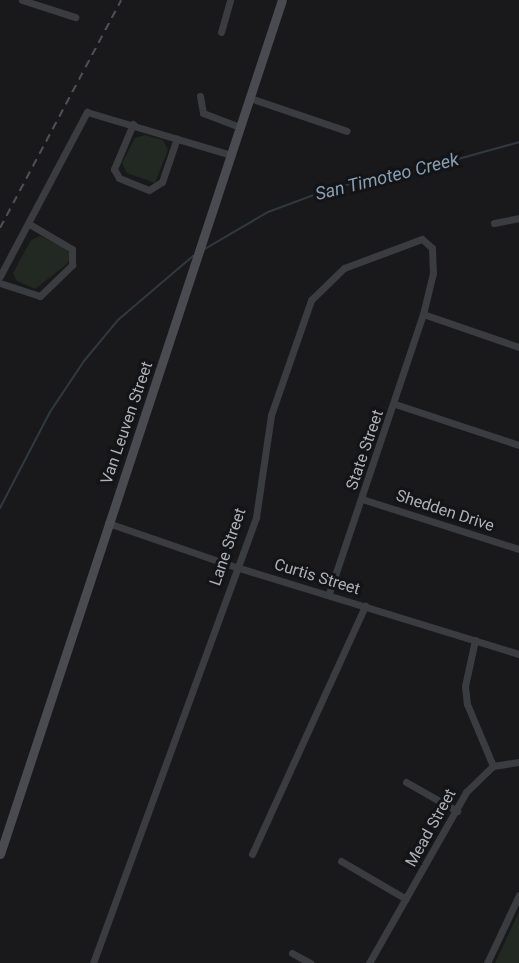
<!DOCTYPE html>
<style>
body{margin:0}
#map{position:relative;width:519px;height:963px;overflow:hidden;background:#19191b;font-family:Roboto,sans-serif}
div>[style]{position:absolute}
[style*='--x']{left:calc(var(--x)*1px);top:calc(var(--y)*1px);width:calc(var(--w)*1px);rotate:calc(var(--a)*1deg)}
.green>*{inset:0;background:#212922}
.stream>*{height:2px;margin:-1px;padding:0 1px;transform-origin:1px;border-radius:1px;background:#30393f}
.street>*{height:7px;margin:-3.5px;padding:0 3.5px;transform-origin:3.5px;border-radius:3.5px;background:#3a3c40}
.secondary>*{height:9px;margin:-4.5px;padding:0 4.5px;transform-origin:4.5px;border-radius:4.5px;background:#494b50}
.rail>*{height:2px;margin-top:-1px;transform-origin:0;background:repeating-linear-gradient(90deg,#4e5055 0 8px,transparent 0 14px)}
span{translate:-50% -50%;white-space:nowrap;text-align:center;line-height:1.15;-webkit-text-stroke:6px #141416;paint-order:stroke}
.street-label{font-size:16px;color:#acb1ba}
.water-label{font-size:18px;color:#869fb3;font-style:italic}
</style>
<div id="map">
<div class="green">
<i style="clip-path:polygon(145px 135px,163px 140px,168px 150px,155px 183px,127px 173px,122px 163px,135px 138px)"></i>
<i style="clip-path:polygon(40px 236px,65px 248px,71px 255px,67px 264px,35px 289px,17px 281px,13px 273px,31px 240px)"></i>
<i style="clip-path:polygon(519px 912px,519px 963px,495px 963px)"></i>
</div>
<div class="stream">
<i style="--x:203;--y:250;--w:75;--a:-30.3"></i>
<i style="--x:268;--y:212;--w:75;--a:-20.4"></i>
<i style="--x:338;--y:186;--w:49;--a:-8.3"></i>
<i style="--x:386;--y:179;--w:138;--a:-15.5"></i>
<i style="--x:0;--y:508;--w:108;--a:-62.5"></i>
<i style="--x:50;--y:412;--w:61;--a:-56.3"></i>
<i style="--x:84;--y:361;--w:53;--a:-50.3"></i>
<i style="--x:118;--y:320;--w:99;--a:-40.5"></i>
</div>
<div class="street">
<i style="--x:22;--y:0;--w:56;--a:17.8"></i>
<i style="--x:221;--y:32;--w:33;--a:-74"></i>
<i style="--x:200;--y:96;--w:17;--a:80"></i>
<i style="--x:203;--y:113;--w:40;--a:21"></i>
<i style="--x:250;--y:98;--w:102;--a:18.8"></i>
<i style="--x:133;--y:124;--w:49;--a:112.9"></i>
<i style="--x:114;--y:169;--w:10;--a:61"></i>
<i style="--x:119;--y:178;--w:32;--a:22"></i>
<i style="--x:149;--y:190;--w:15;--a:-32"></i>
<i style="--x:162;--y:182;--w:46;--a:-71.2"></i>
<i style="--x:494;--y:223;--w:25;--a:-11"></i>
<i style="--x:0;--y:276;--w:186;--a:-62.1"></i>
<i style="--x:87;--y:112;--w:150;--a:16.6"></i>
<i style="--x:0;--y:283;--w:42;--a:18"></i>
<i style="--x:40;--y:296;--w:45;--a:-44.1"></i>
<i style="--x:72;--y:265;--w:16;--a:-90"></i>
<i style="--x:72;--y:249;--w:50;--a:-149.8"></i>
<i style="--x:423;--y:314;--w:102;--a:19"></i>
<i style="--x:395;--y:404;--w:131;--a:18.3"></i>
<i style="--x:362;--y:499;--w:165;--a:17.7"></i>
<i style="--x:108;--y:523;--w:135;--a:19"></i>
<i style="--x:236;--y:567;--w:296;--a:17.1"></i>
<i style="--x:475;--y:640;--w:47;--a:102.3"></i>
<i style="--x:465;--y:686;--w:18;--a:84"></i>
<i style="--x:467;--y:704;--w:67;--a:67.2"></i>
<i style="--x:406;--y:782;--w:59;--a:29.6"></i>
<i style="--x:252;--y:854;--w:273;--a:-65.5"></i>
<i style="--x:341;--y:861;--w:75;--a:30.3"></i>
<i style="--x:292;--y:953;--w:21;--a:29"></i>
<i style="--x:93;--y:963;--w:475;--a:-69.9"></i>
<i style="--x:256;--y:517;--w:103;--a:-81.6"></i>
<i style="--x:271;--y:415;--w:122;--a:-70.8"></i>
<i style="--x:311;--y:300;--w:46;--a:-44.1"></i>
<i style="--x:344;--y:268;--w:83;--a:-20.4"></i>
<i style="--x:422;--y:239;--w:13;--a:42"></i>
<i style="--x:432;--y:248;--w:25;--a:88"></i>
<i style="--x:433;--y:273;--w:42;--a:103.7"></i>
<i style="--x:423;--y:314;--w:295;--a:108.6"></i>
<i style="--x:369;--y:963;--w:197;--a:-60.4"></i>
<i style="--x:466;--y:792;--w:37;--a:-44"></i>
<i style="--x:493;--y:766;--w:26;--a:-9"></i>
<i style="--x:487;--y:963;--w:75;--a:-64.8"></i>
</div>
<div class="secondary">
<i style="--x:0;--y:854;--w:899;--a:-71.73"></i>
</div>
<div class="rail">
<i style="--x:0;--y:228;--w:258;--a:-62"></i>
</div>
<div class="street-label">
<span style="left:127px;top:423px;rotate:-71deg">Van Leuven Street</span>
<span style="left:365px;top:450px;rotate:-71deg">State Street</span>
<span style="left:445px;top:511px;rotate:18deg">Shedden Drive</span>
<span style="left:228px;top:547px;rotate:-71deg">Lane Street</span>
<span style="left:317px;top:577px;rotate:17deg">Curtis Street</span>
<span style="left:431px;top:828px;rotate:-61deg">Mead Street</span>
</div>
<div class="water-label">
<span style="left:387px;top:177px;rotate:-14deg">San Timoteo Creek</span>
</div>
</div>
